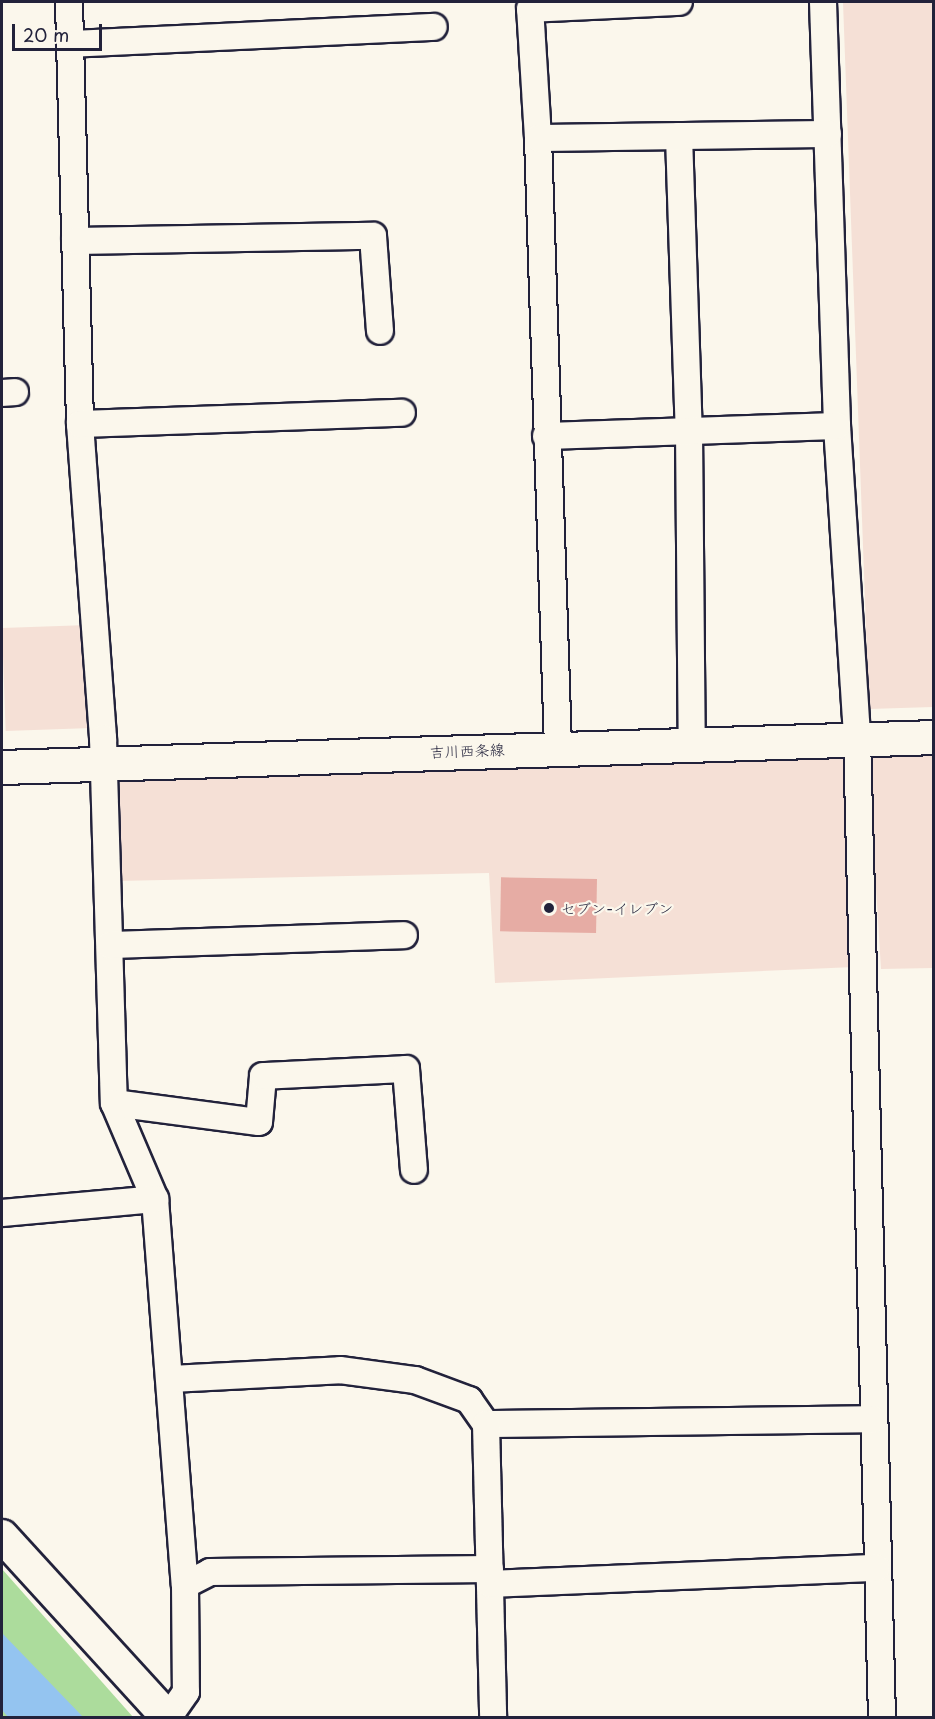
<!DOCTYPE html>
<meta charset="utf-8">
<style>
body{margin:0}
#map{position:relative;width:935px;height:1719px;overflow:hidden;background:#fbf7ec;font-family:"Playpen Sans","Klee One",sans-serif}
div>[style]{position:absolute}
[style*='--x']{left:calc(var(--x)*1px);top:calc(var(--y)*1px);width:calc(var(--w)*1px);rotate:calc(var(--a)*1deg)}
.built>*{inset:0;background:#f5e0d6;transform-origin:0 0}
.green>*{inset:0;background:#acdc9c}
.water>*{inset:0;background:#94c4f0}
.building>*{inset:0;background:#e6aca4;transform-origin:0 0}
.roads{filter:drop-shadow(2px 0 #22223b) drop-shadow(-2px 0 #22223b) drop-shadow(0 2px #22223b) drop-shadow(0 -2px #22223b)}
.minor>*{height:26px;margin:-13px;padding:0 13px;transform-origin:13px;border-radius:13px;background:#fbf7ec}
.tertiary>*{height:32px;margin:-16px;padding:0 16px;transform-origin:16px;border-radius:16px;background:#fbf7ec}
.secondary>*{height:33px;margin:-16.5px;padding:0 16.5px;transform-origin:16.5px;border-radius:16.5px;background:#fbf7ec}
.dots>*{width:16px;height:16px;translate:-50% -50%;box-sizing:border-box;border:3px solid #fbf7ec;border-radius:50%}
span{translate:-50% -50%;white-space:nowrap;text-align:center;line-height:1.15;-webkit-text-stroke:4.5px #fbf7ec;paint-order:stroke}
.street-label{font-size:15px;color:#22223b}
.poi-label{font-size:15px;color:#22223b}
.left{translate:0 -50%;text-align:left}
.frame{position:absolute;inset:0;border:3px solid #22223b;pointer-events:none}
.scale{position:absolute;left:12px;top:24px;width:90px;height:27px;box-sizing:border-box;border:3px solid #22223b;border-top:0;padding-left:8px;font-size:18px;line-height:21px;white-space:nowrap;color:#22223b;-webkit-text-stroke:4px #fbf7ec;paint-order:stroke}
</style>
<div id="map">
<div class="built">
<i style="clip-path:polygon(843px 2px,933px 2px,933px 707px,869px 709px)"></i>
<i style="left:88px;top:625px;width:103px;height:86px;rotate:88deg"></i>
<i style="clip-path:polygon(845px 752px,854px 967px,495px 983px,489px 873px,117px 881px,120px 778px)"></i>
<i style="clip-path:polygon(933px 753px,933px 968px,881px 969px,868px 755px)"></i>
</div>
<div class="green">
<i style="clip-path:polygon(2px 1569px,133px 1717px,2px 1717px)"></i>
</div>
<div class="water">
<i style="clip-path:polygon(2px 1633px,83px 1717px,84px 1717px,8px 1717px,2px 1710px)"></i>
</div>
<div class="building">
<i style="left:597px;top:879px;width:54px;height:96px;rotate:91deg"></i>
</div>
<div class="roads">
<div class="minor">
<i style="--x:69;--y:2;--w:422;--a:88.5"></i>
<i style="--x:80;--y:424;--w:315;--a:85.8"></i>
<i style="--x:103;--y:738;--w:365;--a:88.3"></i>
<i style="--x:114;--y:1103;--w:104;--a:66.9"></i>
<i style="--x:155;--y:1199;--w:387;--a:85.6"></i>
<i style="--x:185;--y:1585;--w:107;--a:89.5"></i>
<i style="--x:186;--y:1692;--w:32;--a:125"></i>
<i style="--x:823;--y:2;--w:424;--a:88.1"></i>
<i style="--x:837;--y:426;--w:312;--a:86.3"></i>
<i style="--x:857;--y:737;--w:981;--a:88.54"></i>
<i style="--x:70;--y:44;--w:364;--a:-2.7"></i>
<i style="--x:679;--y:136;--w:294;--a:88.1"></i>
<i style="--x:689;--y:430;--w:313;--a:89.5"></i>
<i style="--x:538;--y:138;--w:129;--a:-93.5"></i>
<i style="--x:530;--y:9;--w:149;--a:-2.7"></i>
<i style="--x:75;--y:241;--w:298;--a:-1"></i>
<i style="--x:373;--y:236;--w:95;--a:85.8"></i>
<i style="--x:2;--y:393;--w:13;--a:-4"></i>
<i style="--x:80;--y:424;--w:322;--a:-2"></i>
<i style="--x:546;--y:436;--w:291;--a:-2"></i>
<i style="--x:558;--y:747;--w:609;--a:-91.88"></i>
<i style="--x:538;--y:138;--w:290;--a:-0.8"></i>
<i style="--x:110;--y:945;--w:294;--a:-1.9"></i>
<i style="--x:114;--y:1103;--w:146;--a:7.5"></i>
<i style="--x:259;--y:1122;--w:46;--a:-85"></i>
<i style="--x:263;--y:1076;--w:143;--a:-2.8"></i>
<i style="--x:406;--y:1069;--w:101;--a:85.5"></i>
<i style="--x:2;--y:1213;--w:154;--a:-5.2"></i>
<i style="--x:171;--y:1379;--w:169;--a:-3"></i>
<i style="--x:340;--y:1370;--w:76;--a:7.6"></i>
<i style="--x:415;--y:1380;--w:58;--a:20.3"></i>
<i style="--x:469;--y:1400;--w:29;--a:55"></i>
<i style="--x:486;--y:1424;--w:388;--a:-0.7"></i>
<i style="--x:486;--y:1424;--w:294;--a:88.6"></i>
<i style="--x:490;--y:1584;--w:387;--a:-2.4"></i>
<i style="--x:185;--y:1585;--w:28;--a:-27"></i>
<i style="--x:210;--y:1572;--w:280;--a:-0.6"></i>
</div>
<div class="tertiary">
<i style="--x:2;--y:1536;--w:245;--a:47.6"></i>
</div>
<div class="secondary">
<i style="--x:2;--y:767;--w:932;--a:-1.84"></i>
</div>
</div>
<div class="dots">
<i style="left:549px;top:908px;background:#22223b"></i>
</div>
<div class="street-label">
<span style="left:467px;top:750px;rotate:-2deg">吉川西条線</span>
</div>
<div class="poi-label">
<span class="left" style="left:561px;top:908px">セブン-イレブン</span>
</div>
<div class="frame"></div>
<div class="scale">20 m</div>
</div>
